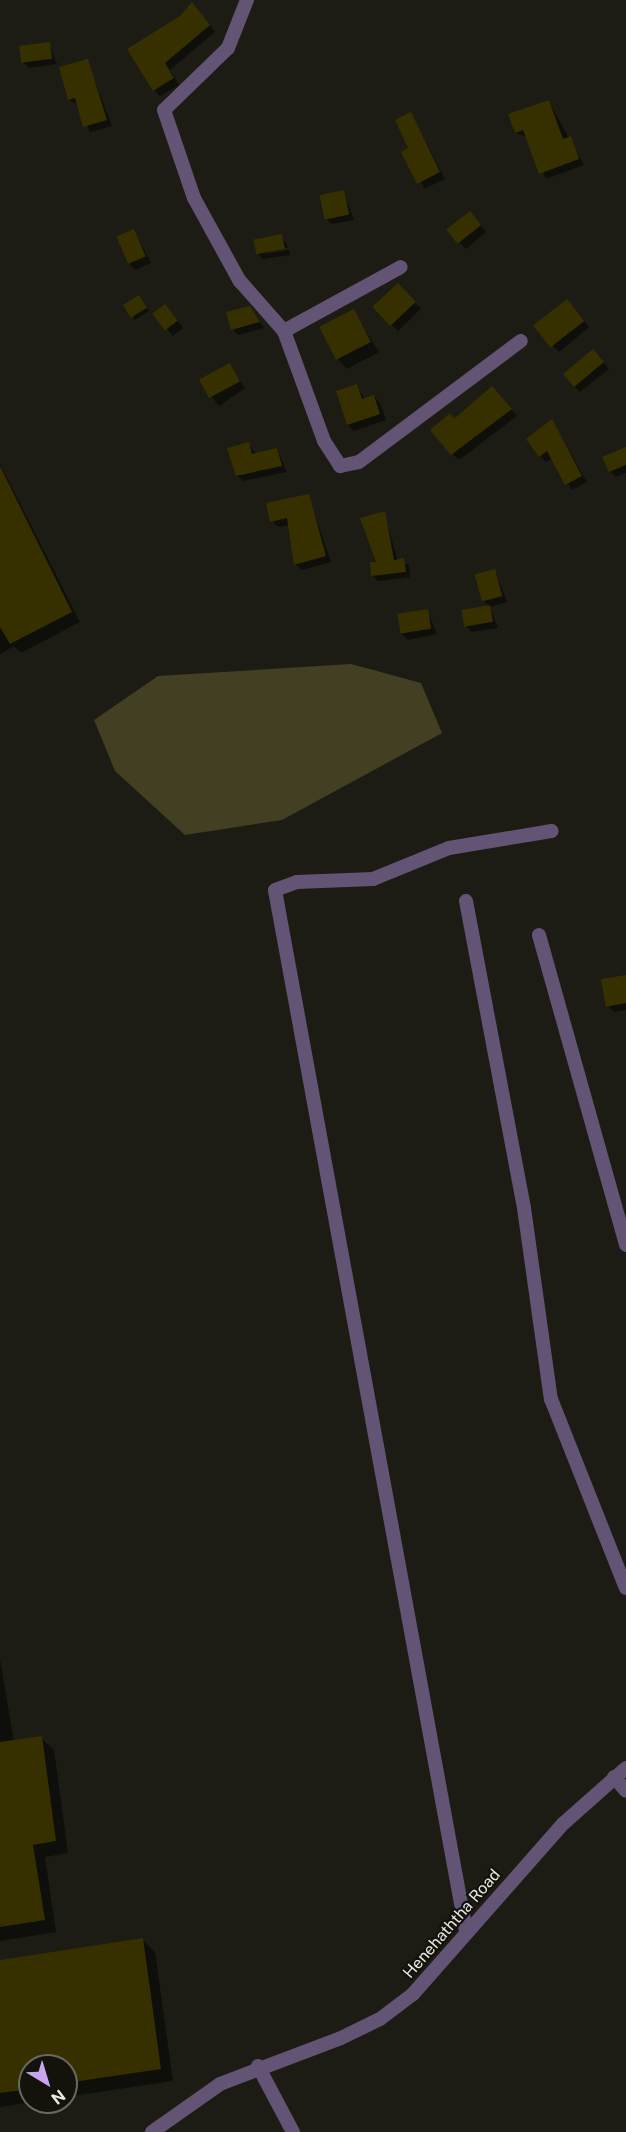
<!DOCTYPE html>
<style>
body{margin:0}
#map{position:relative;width:626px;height:2132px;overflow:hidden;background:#1c1c14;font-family:"Public Sans",sans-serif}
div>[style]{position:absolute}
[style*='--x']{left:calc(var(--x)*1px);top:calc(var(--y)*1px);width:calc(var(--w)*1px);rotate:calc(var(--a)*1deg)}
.green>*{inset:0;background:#423f23}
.shadow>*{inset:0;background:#0007;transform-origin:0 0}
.building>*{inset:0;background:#363001;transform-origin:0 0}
.minor>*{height:14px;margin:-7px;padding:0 7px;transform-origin:7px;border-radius:7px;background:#635374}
span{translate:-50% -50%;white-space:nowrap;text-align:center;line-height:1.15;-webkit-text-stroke:4.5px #13120b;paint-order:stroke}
.street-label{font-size:16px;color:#eae9e4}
.north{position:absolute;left:18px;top:2054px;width:60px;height:60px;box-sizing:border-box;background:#13120b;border:2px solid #696862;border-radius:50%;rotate:142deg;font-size:16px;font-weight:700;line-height:24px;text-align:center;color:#eae9e4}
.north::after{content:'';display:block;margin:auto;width:21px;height:27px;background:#c8a5ee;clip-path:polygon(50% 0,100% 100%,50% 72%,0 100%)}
</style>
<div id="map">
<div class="green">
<i style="clip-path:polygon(351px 664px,421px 683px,442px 733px,282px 820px,185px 835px,115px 771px,94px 720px,158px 676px)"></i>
</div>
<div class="shadow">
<i style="clip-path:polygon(198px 10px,215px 32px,170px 70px,179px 85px,160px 96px,154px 90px,181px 17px)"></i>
<i style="clip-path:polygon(49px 44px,57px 64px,29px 68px,23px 62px)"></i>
<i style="clip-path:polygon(87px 61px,112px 126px,90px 132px,79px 105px,69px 100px)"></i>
<i style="clip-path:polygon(549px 102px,584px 165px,546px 179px,527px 137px,516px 133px)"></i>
<i style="clip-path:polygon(411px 114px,445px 179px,424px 189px,410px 149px)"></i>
<i style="clip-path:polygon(343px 192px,354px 220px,332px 224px,325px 218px)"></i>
<i style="clip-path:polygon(476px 219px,486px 232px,466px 249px,460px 243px)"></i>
<i style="clip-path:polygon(134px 231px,151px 263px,135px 270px,129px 264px)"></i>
<i style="clip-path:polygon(281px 236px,288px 247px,260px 255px,289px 250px,290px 255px,263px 259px,257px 253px)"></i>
<i style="left:398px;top:285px;width:33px;height:32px;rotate:46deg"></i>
<i style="clip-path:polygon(141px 300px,149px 311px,135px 320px,133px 318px)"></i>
<i style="clip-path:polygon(249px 307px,264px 328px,238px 335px,232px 329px)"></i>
<i style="clip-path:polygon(573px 307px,589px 327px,559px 352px,553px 346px)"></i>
<i style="clip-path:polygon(353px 311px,379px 352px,347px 369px,338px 359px)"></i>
<i style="clip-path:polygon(171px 312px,183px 328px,173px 336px,154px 315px)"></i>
<i style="clip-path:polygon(599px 357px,609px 369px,580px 392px,574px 386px)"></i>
<i style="left:229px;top:365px;width:28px;height:32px;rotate:55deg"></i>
<i style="clip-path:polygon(356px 386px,365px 399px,374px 396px,380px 403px,386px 420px,354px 431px,348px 425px,338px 392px)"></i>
<i style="clip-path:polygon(498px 394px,517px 416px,459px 460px,452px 454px)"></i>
<i style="clip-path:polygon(552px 421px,587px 482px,572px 490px,552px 458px,546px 462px,540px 456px)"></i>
<i style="clip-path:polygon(248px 443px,256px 454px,277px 449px,287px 472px,243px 481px,237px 475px)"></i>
<i style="clip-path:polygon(626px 448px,626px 473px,616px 477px,610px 471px)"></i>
<i style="clip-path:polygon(0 464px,80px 622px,21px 653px,14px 646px,0 654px)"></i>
<i style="clip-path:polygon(308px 495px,331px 562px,302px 570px,295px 564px,290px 525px,278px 527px,272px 521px)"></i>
<i style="clip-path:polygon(384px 513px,398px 561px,409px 565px,410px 577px,378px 581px,373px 576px)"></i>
<i style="clip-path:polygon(495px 571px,507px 602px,490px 607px,498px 628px,472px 632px,466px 626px,489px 606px,483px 601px)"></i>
<i style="clip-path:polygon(427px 610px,437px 634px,408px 640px,402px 634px)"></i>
<i style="clip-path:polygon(626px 976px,626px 1010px,614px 1012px,608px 1006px)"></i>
<i style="clip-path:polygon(0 1659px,14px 1742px,41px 1738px,54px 1750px,68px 1853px,45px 1857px,56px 1932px,0 1941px)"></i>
<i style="clip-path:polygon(142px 1940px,155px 1952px,173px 2081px,66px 2097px,66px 2066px,30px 2066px,33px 2102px,0 2107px,0 1961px)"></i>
</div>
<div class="building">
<i style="clip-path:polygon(192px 2px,210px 25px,165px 63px,174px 78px,153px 91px,127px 49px,180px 16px)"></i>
<i style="left:50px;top:42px;width:17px;height:31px;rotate:83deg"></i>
<i style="clip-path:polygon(88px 59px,107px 120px,83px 127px,75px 98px,68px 100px,59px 67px)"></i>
<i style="clip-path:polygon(549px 100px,563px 139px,571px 136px,579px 159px,539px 174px,523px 130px,515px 133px,508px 114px)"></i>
<i style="clip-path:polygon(411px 112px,440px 172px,417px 184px,401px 152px,408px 148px,395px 120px)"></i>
<i style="left:344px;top:190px;width:25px;height:25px;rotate:78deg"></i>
<i style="left:470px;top:211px;width:18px;height:30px;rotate:52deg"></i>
<i style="left:134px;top:229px;width:30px;height:19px;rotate:67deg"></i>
<i style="left:282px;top:234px;width:15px;height:29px;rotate:79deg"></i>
<i style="left:398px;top:283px;width:26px;height:35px;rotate:47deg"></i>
<i style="left:139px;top:295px;width:15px;height:19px;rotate:58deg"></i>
<i style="left:567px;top:299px;width:28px;height:43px;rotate:52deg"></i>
<i style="left:165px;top:304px;width:21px;height:16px;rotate:53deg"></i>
<i style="clip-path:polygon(250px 306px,260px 322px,231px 330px,226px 312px)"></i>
<i style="left:354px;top:309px;width:37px;height:39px;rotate:63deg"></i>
<i style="left:593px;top:349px;width:17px;height:39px;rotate:50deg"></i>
<i style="left:230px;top:363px;width:21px;height:35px;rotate:62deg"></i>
<i style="clip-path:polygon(357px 384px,362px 399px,374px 395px,380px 414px,347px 425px,336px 391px)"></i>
<i style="clip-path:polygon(492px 386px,512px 409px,451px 455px,430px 430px,450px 413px,454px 419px)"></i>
<i style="clip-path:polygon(552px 419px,582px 476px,565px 485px,547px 451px,539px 457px,526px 439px)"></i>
<i style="clip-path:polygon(249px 442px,252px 454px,277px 448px,282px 466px,236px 476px,227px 448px)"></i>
<i style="clip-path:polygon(626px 447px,626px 465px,609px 472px,602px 457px)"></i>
<i style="clip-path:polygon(0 466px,72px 612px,10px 644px,0 627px)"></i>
<i style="clip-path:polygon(309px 494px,326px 556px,294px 565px,287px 518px,270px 522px,266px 503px)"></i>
<i style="clip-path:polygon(385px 511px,394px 560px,404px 558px,406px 572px,371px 576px,370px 562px,376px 562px,360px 518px)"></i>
<i style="left:495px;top:569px;width:28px;height:21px;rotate:75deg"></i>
<i style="left:490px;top:605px;width:17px;height:29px;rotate:80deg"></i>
<i style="left:428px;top:609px;width:20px;height:31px;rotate:81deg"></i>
<i style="clip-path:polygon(626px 975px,626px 1003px,606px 1007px,601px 979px)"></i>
<i style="clip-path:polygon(42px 1736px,56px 1841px,33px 1845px,45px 1920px,0 1927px,0 1742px)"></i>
<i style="clip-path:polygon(143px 1938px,161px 2069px,66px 2083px,66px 2066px,30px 2066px,30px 2089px,0 2093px,0 1960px)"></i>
</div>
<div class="minor">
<i style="--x:247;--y:0;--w:52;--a:111.6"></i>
<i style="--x:228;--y:48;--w:89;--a:135.9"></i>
<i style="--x:164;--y:110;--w:93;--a:71.2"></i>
<i style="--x:194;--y:198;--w:94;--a:61.2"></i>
<i style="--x:239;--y:280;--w:68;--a:48.6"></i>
<i style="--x:284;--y:331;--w:133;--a:-28.7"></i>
<i style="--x:284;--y:331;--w:117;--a:70"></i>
<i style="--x:324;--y:441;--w:30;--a:57"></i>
<i style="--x:340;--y:466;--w:19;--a:-12"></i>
<i style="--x:359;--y:462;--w:202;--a:-36.8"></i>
<i style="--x:466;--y:901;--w:312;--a:79.3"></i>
<i style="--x:524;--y:1208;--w:193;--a:82"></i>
<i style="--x:551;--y:1399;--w:203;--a:68.4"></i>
<i style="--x:539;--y:935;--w:322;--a:74.3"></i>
<i style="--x:614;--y:1777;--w:18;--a:49"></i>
<i style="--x:466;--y:1931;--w:1058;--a:-100.4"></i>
<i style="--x:275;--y:890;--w:23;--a:-20"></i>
<i style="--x:297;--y:882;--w:76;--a:-2.3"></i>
<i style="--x:373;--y:879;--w:82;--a:-22.2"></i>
<i style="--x:449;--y:848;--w:104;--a:-9.4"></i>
<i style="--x:258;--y:2066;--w:75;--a:62.1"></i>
<i style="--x:152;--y:2132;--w:83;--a:-35.2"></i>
<i style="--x:220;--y:2084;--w:129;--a:-20.8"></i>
<i style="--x:341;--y:2038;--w:43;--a:-26"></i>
<i style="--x:380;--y:2019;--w:41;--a:-37.1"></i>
<i style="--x:413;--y:1994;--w:228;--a:-48.6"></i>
<i style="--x:564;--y:1823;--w:83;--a:-41.6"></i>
</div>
<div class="street-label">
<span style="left:452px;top:1924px;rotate:-49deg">Henehaththa Road</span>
</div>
<div class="north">N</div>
</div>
